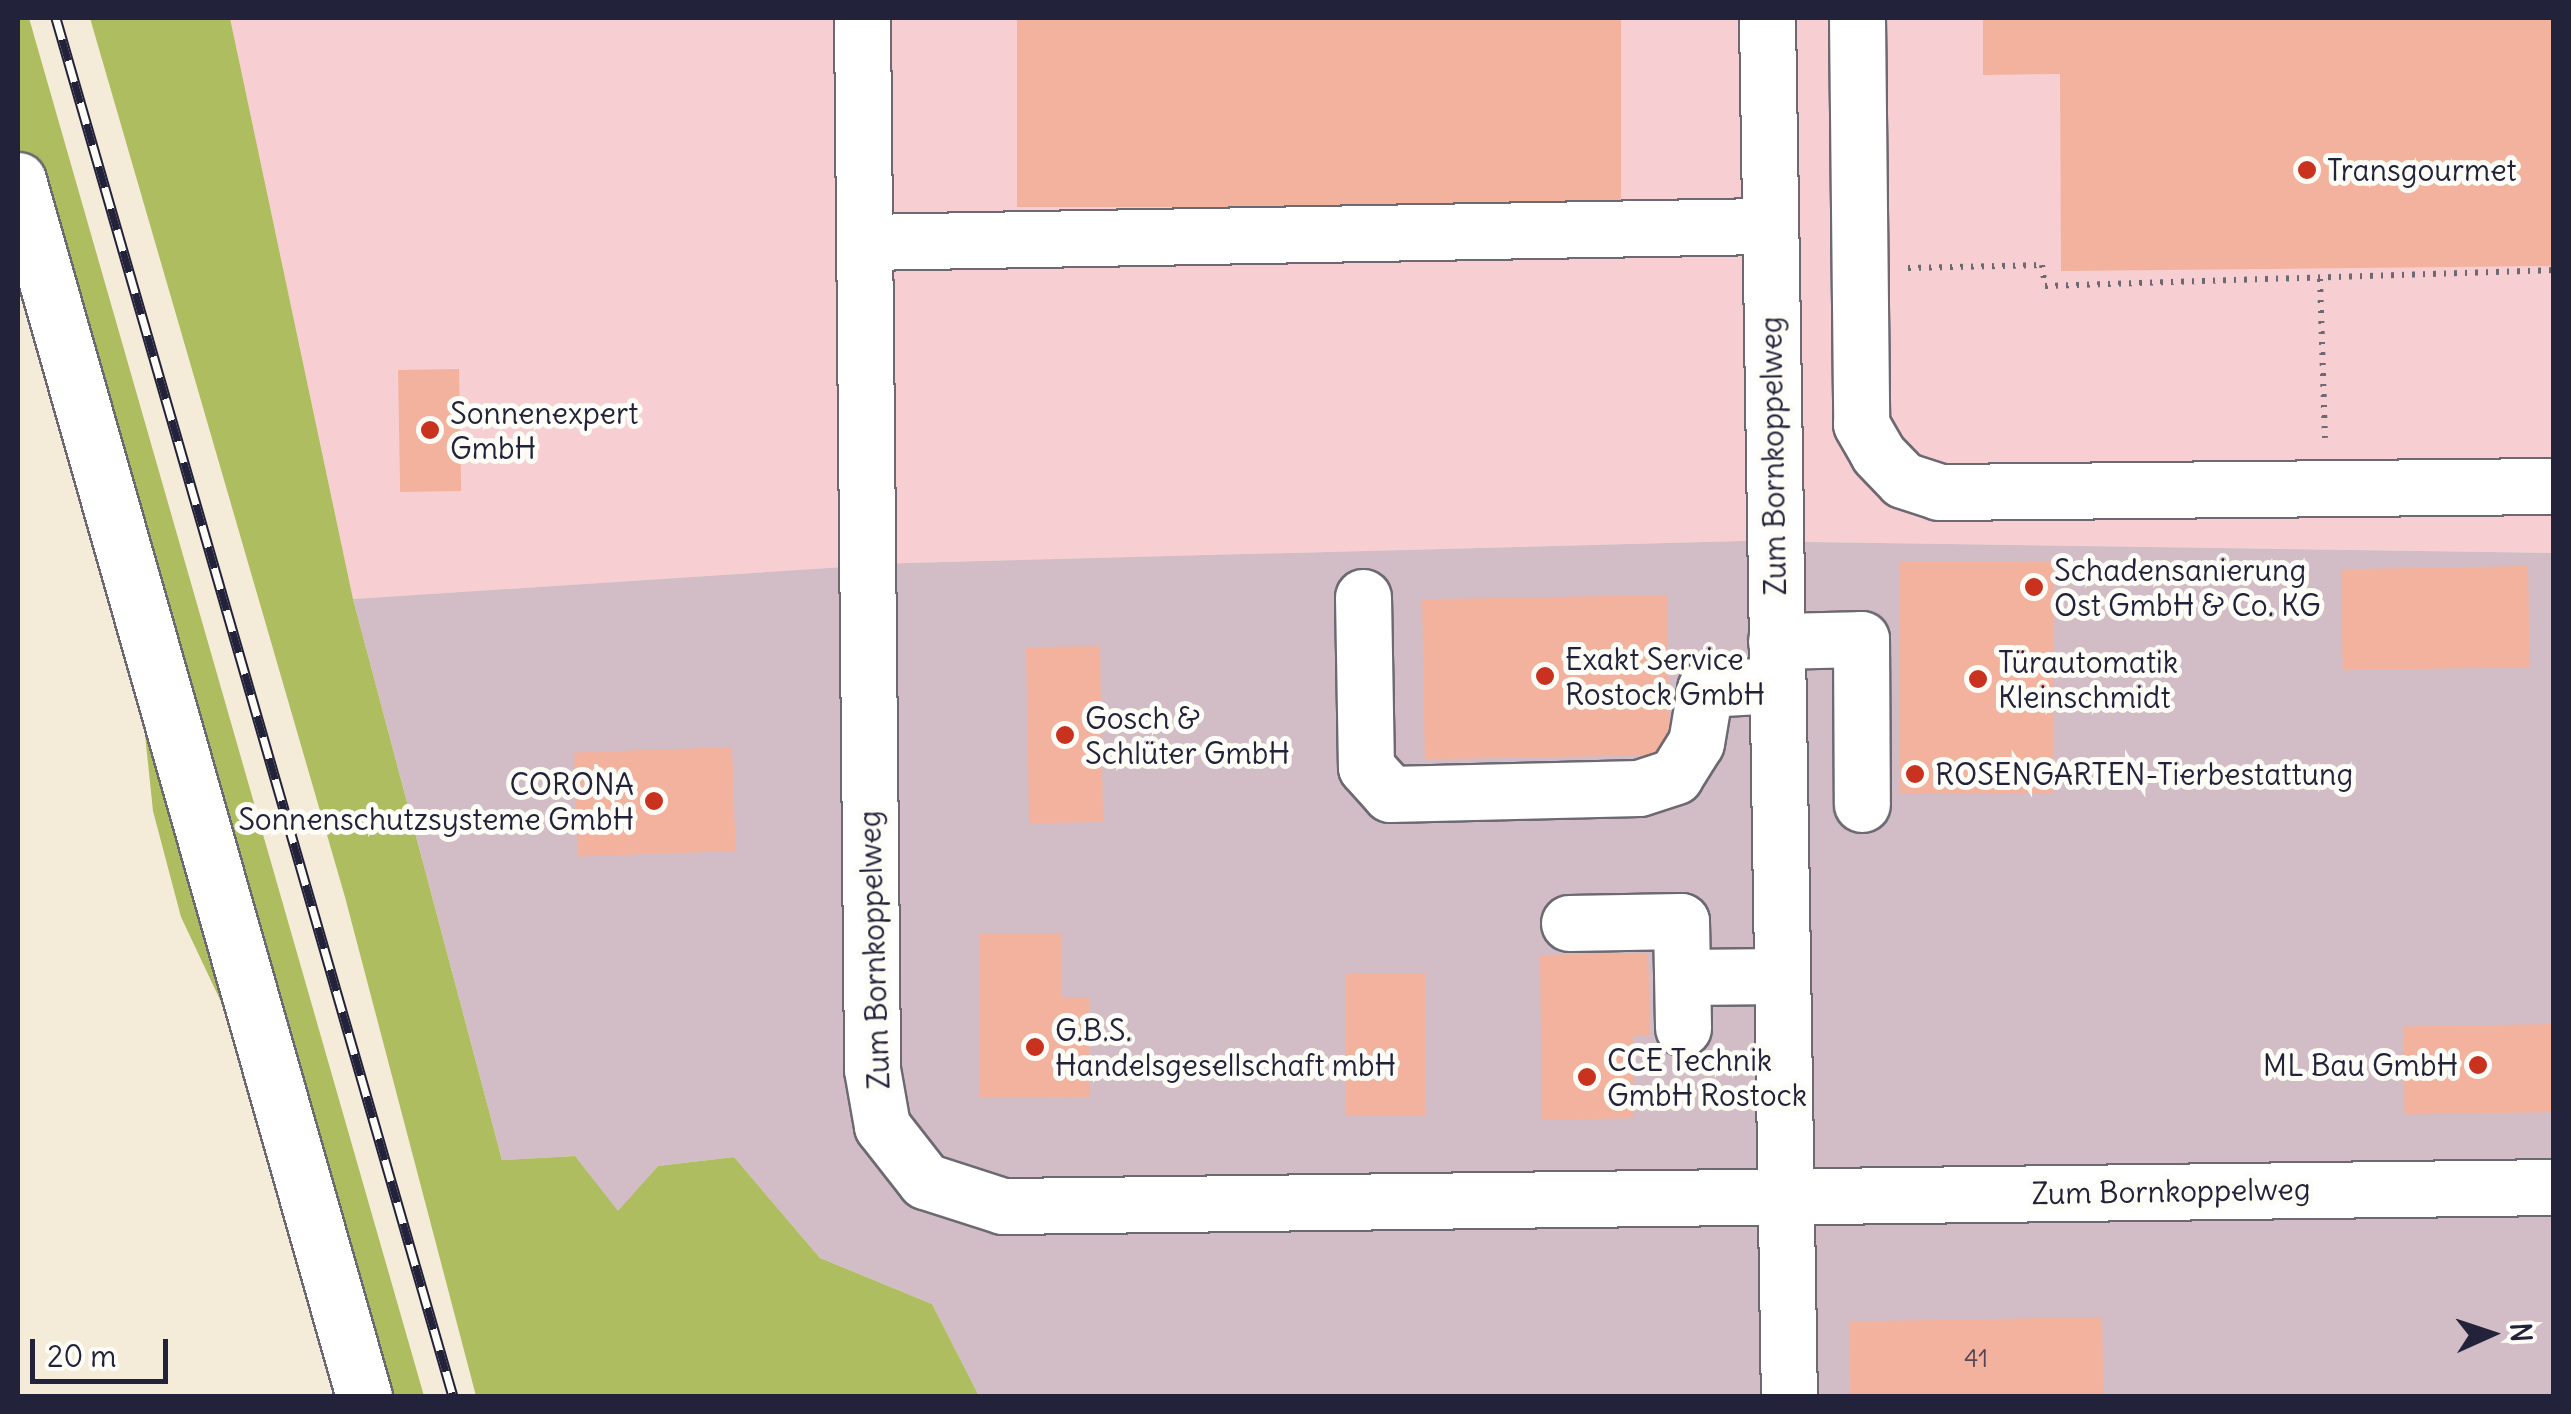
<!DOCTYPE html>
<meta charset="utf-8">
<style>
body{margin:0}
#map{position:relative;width:2571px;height:1414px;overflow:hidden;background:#f4ecd8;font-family:Delius,sans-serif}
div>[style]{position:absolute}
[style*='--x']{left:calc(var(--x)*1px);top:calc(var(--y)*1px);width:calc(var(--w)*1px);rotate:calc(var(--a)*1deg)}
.built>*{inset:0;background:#f7cfd2}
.industrial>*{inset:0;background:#d2bdc6}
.green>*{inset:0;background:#adbd60}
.building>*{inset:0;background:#f2b29d;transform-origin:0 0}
.path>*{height:6px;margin-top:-3px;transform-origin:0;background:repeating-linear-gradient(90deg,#6c6972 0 2.5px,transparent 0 10.5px)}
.roads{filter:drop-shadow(2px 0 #6c6972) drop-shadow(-2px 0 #6c6972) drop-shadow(0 2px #6c6972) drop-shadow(0 -2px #6c6972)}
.minor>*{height:55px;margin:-27.5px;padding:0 27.5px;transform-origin:27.5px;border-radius:27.5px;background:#fff}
.rail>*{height:11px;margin-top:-5.5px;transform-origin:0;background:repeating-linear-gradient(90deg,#fdfcf7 0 22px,#22223b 0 44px);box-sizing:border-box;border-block:2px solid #22223b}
.dots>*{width:28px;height:28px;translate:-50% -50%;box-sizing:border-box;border:5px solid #fdfcf7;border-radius:50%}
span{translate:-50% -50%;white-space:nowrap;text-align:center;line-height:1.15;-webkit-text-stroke:10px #fdfcf7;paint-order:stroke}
.number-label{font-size:25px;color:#564654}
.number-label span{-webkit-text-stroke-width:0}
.poi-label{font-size:30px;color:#22223b}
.left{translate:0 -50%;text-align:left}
.right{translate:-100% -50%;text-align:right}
.street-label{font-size:30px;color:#22223b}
.frame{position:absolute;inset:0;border:20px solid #22223b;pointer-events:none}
.north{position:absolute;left:2441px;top:1284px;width:100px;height:100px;-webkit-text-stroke:8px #fdfcf7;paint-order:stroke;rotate:87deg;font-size:28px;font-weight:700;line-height:40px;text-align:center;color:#22223b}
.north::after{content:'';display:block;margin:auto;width:35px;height:45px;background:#22223b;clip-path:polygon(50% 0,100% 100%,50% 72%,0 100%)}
.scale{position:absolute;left:30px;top:1339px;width:138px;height:45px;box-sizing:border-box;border:5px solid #22223b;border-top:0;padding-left:12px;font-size:30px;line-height:35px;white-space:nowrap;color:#22223b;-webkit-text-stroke:8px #fdfcf7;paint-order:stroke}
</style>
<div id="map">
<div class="built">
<i style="clip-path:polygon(230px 18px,2553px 18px,2553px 553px,1742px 541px,905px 563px,353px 599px)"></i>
</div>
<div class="industrial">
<i style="clip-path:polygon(1742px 541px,2553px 553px,2553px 1396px,979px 1396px,932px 1304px,820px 1258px,734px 1157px,658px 1166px,618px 1212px,575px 1156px,502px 1160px,353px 599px,905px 563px)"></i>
</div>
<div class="green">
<i style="clip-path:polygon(18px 18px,29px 18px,424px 1396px,344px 1396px,248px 1059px,181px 917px,153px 811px,139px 677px,18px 253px)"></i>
<i style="clip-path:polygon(90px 18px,230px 18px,353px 599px,502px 1160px,575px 1156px,618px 1211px,658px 1166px,734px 1157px,820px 1258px,932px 1304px,979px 1396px,476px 1396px,345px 897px)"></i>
</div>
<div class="building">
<i style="left:1017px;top:18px;width:604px;height:189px"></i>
<i style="clip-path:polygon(1983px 18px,2554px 18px,2554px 266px,2061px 271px,2060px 74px,1983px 75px)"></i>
<i style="left:459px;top:369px;width:122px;height:61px;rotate:89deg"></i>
<i style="left:2054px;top:562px;width:232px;height:154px;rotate:90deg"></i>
<i style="left:2528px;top:566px;width:101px;height:187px;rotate:89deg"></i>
<i style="left:1667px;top:595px;width:160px;height:245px;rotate:89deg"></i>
<i style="left:1100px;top:646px;width:176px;height:74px;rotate:89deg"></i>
<i style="left:732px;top:747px;width:104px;height:158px;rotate:88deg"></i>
<i style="clip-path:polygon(1062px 933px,1062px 998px,1089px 998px,1090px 1097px,980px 1098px,979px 934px)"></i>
<i style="clip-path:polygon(1648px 953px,1650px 1035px,1633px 1035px,1634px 1118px,1542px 1120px,1540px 955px)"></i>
<i style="left:1425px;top:974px;width:142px;height:79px;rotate:90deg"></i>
<i style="left:2552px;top:1024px;width:88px;height:149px;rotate:89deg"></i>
<i style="left:2102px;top:1317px;width:79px;height:253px;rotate:89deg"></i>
</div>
<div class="path">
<i style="--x:1908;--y:268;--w:134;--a:-1.3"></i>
<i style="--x:2042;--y:265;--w:21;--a:82"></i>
<i style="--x:2045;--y:286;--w:509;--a:-1.8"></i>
<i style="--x:2320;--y:279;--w:159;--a:88.2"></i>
</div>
<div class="roads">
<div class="minor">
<i style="--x:862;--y:18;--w:1051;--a:89.45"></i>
<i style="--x:872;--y:1069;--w:58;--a:80"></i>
<i style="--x:882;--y:1126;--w:70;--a:52"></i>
<i style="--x:925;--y:1181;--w:82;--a:17.8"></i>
<i style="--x:1003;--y:1206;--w:1551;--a:-0.7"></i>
<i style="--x:1767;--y:18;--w:1378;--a:89.09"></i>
<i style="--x:1857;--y:18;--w:406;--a:89.4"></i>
<i style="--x:1861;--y:424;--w:34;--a:60"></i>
<i style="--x:1878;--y:454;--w:36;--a:46"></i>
<i style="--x:1903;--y:480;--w:38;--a:18"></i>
<i style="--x:1939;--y:492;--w:615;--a:-0.56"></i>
<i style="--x:18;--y:180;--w:1264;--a:74.12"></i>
<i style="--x:865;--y:242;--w:903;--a:-1.02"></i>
<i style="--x:1363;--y:597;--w:170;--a:89"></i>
<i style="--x:1366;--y:767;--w:36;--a:48"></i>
<i style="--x:1390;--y:794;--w:249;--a:-1.4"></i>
<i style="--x:1639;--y:788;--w:38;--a:-18"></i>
<i style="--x:1675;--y:776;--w:39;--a:-58"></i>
<i style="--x:1696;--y:743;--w:55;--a:-80.5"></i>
<i style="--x:1705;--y:689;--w:72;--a:-3.2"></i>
<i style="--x:1776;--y:641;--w:85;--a:-1.3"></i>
<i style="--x:1861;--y:639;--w:165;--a:89.7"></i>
<i style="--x:1569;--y:923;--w:112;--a:-1"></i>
<i style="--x:1681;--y:921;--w:107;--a:88.9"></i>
<i style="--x:1683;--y:977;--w:99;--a:-0.6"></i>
</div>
</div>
<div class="rail">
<i style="--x:56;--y:18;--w:1434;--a:73.93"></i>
</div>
<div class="dots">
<i style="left:2307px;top:170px;background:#c8321e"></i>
<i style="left:430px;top:430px;background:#c8321e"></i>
<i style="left:2034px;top:587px;background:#c8321e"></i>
<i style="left:1545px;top:676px;background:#c8321e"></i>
<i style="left:1978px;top:679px;background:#c8321e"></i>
<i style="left:1065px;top:735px;background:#c8321e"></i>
<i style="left:1915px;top:774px;background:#c8321e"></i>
<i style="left:654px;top:801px;background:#c8321e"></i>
<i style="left:1035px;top:1047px;background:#c8321e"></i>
<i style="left:2478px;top:1065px;background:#c8321e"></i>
<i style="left:1587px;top:1077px;background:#c8321e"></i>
</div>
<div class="number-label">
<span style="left:1976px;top:1358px">41</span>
</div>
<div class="poi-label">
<span class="left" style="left:2327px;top:170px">Transgourmet</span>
<span class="left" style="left:450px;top:430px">Sonnenexpert<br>GmbH</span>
<span class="left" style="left:2054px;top:587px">Schadensanierung<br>Ost GmbH &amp; Co. KG</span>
<span class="left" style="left:1565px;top:676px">Exakt Service<br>Rostock GmbH</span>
<span class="left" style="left:1998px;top:679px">Türautomatik<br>Kleinschmidt</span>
<span class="left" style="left:1085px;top:735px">Gosch &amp;<br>Schlüter GmbH</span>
<span class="left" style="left:1935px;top:774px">ROSENGARTEN-Tierbestattung</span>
<span class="right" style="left:634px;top:801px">CORONA<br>Sonnenschutzsysteme GmbH</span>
<span class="left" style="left:1055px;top:1047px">G.B.S.<br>Handelsgesellschaft mbH</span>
<span class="left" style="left:1607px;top:1077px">CCE Technik<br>GmbH Rostock</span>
<span class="right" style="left:2458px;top:1065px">ML Bau GmbH</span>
</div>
<div class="street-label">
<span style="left:1773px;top:456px;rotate:-91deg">Zum Bornkoppelweg</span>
<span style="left:874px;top:950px;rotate:-92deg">Zum Bornkoppelweg</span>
<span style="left:2171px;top:1191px;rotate:-1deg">Zum Bornkoppelweg</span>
</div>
<div class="frame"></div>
<div class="north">N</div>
<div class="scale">20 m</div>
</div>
